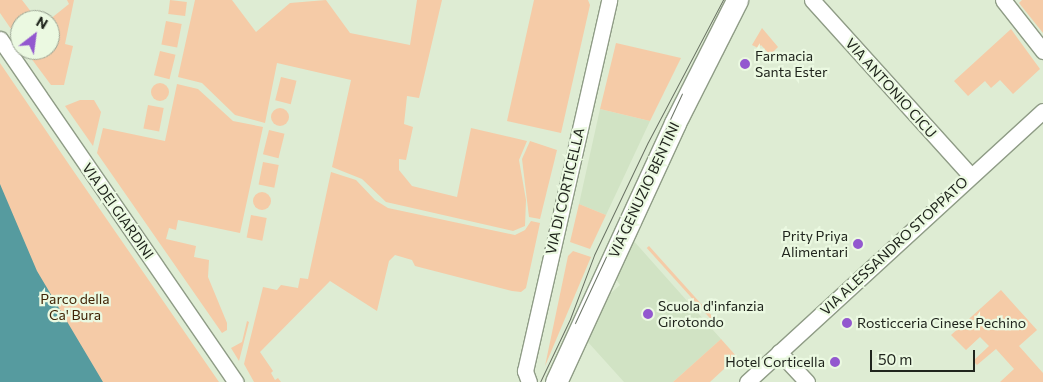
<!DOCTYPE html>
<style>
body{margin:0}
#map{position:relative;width:1043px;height:382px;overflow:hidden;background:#deecd3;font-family:Commissioner,sans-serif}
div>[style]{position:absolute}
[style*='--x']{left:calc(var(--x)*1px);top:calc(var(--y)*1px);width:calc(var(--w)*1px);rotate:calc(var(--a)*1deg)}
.built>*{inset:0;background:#d1e3c4}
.green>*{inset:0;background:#f5cba7;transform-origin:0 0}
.round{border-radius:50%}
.water>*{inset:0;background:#569b9f}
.roads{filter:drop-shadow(1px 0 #8f9c86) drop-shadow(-1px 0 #8f9c86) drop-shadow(0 1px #8f9c86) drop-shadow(0 -1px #8f9c86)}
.street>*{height:15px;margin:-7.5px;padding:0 7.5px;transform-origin:7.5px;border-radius:7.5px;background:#fff}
.secondary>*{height:21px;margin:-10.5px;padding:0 10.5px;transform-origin:10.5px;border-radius:10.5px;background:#fff}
.tram>*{height:1px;margin:-0.5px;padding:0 0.5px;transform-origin:0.5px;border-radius:0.5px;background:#697263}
.dots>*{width:14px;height:14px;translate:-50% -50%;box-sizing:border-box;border:2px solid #ebf9e1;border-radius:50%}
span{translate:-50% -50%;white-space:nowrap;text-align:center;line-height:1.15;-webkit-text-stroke:4.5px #ebf9e1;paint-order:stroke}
.poi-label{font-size:14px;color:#20251d}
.left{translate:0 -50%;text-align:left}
.right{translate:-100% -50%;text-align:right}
.street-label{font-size:14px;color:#20251d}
.park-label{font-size:14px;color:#402305}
.north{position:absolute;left:10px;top:10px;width:50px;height:50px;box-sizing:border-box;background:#ebf9e1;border:1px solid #9aa493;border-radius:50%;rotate:30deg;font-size:14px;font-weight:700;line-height:20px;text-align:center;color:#20251d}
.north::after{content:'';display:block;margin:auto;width:18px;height:22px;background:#9358cf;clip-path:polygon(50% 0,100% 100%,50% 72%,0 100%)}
.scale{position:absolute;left:870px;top:350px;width:105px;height:22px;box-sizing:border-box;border:2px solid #20251d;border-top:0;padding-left:6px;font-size:15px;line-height:18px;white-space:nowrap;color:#20251d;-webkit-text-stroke:4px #ebf9e1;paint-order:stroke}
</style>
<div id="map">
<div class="built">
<i style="clip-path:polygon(600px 109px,650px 121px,606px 215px,579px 204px)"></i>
<i style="clip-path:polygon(632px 239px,721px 339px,673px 382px,624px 382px,587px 341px,608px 291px,611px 293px,620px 285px,615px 278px)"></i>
</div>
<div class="green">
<i style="clip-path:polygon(0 0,22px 0,32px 13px,41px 11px,48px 20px,20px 20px,20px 42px,0 13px)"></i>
<i style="clip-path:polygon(67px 0,74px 0,65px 44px,73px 46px,64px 85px,51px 85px,25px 50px,50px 50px,49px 20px,69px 4px)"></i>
<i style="left:170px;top:0;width:17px;height:14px;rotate:7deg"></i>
<i style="clip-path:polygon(195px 0,232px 0,256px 32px,290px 3px,326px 0,350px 33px,410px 45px,417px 0,442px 0,419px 98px,407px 96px,404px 124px,413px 127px,406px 160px,399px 159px,399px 170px,412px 186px,457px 197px,471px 128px,527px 141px,519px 160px,526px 200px,525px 226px,513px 231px,386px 202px,362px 179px,332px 167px,351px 80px,277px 63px,265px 123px,235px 115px,202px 83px,178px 77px)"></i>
<i style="clip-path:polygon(534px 0,588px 0,590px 5px,561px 133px,507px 121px)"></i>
<i style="clip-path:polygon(1022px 0,1043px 0,1043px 33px,1019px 3px)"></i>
<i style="left:166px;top:21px;width:16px;height:24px;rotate:11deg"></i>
<i style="clip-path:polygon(762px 28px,778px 47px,770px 55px,761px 45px,758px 48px,752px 45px)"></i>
<i style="clip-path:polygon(1011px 29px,1040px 69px,1013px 94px,1000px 80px,991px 88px,985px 81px,968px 96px,954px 81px)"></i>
<i style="clip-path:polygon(616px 43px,681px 58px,650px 121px,600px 109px)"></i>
<i style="left:160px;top:51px;width:16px;height:25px;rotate:14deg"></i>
<i style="clip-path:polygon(0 63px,70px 166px,219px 382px,0 382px)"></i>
<i style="left:281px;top:77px;width:16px;height:24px;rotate:14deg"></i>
<i class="round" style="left:151px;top:83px;width:18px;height:18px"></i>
<i style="clip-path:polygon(177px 84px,198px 89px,233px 121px,263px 127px,240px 233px,178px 220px,176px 230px,169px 228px,166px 239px,196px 246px,194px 257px,209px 260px,208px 277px,227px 323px,227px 330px,222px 333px,97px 153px,103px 128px,165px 141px)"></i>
<i style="clip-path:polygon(80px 100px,94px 100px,101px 112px,93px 146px,65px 106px)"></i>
<i style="left:148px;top:105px;width:16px;height:24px;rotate:11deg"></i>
<i class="round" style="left:271px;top:108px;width:18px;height:18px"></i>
<i style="left:269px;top:130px;width:16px;height:25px;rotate:14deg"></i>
<i style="clip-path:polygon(530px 141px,557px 150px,540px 219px,529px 217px,522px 159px)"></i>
<i style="left:263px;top:162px;width:16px;height:23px;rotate:11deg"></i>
<i style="clip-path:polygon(331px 172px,356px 180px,375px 200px,388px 208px,515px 235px,525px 230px,531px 221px,540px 223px,526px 288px,521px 292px,512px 291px,415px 266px,412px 260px,395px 255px,389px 261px,377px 311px,330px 281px,260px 352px,273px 371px,271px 373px,275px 380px,278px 378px,281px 382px,254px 382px,244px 364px,263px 287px,277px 290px,281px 285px,298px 288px,300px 278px,308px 279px)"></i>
<i class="round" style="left:253px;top:192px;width:18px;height:18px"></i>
<i style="clip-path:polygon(579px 204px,606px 215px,590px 249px,570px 242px)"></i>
<i style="left:251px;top:215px;width:16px;height:23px;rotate:11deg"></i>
<i style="left:649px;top:246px;width:110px;height:3px;rotate:48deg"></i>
<i style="clip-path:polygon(573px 251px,591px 257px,545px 366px,568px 256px)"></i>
<i style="clip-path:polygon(1001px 290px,1037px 330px,1019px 346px,1043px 373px,1043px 382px,1000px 382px,1014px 369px,996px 349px,977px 365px,973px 361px,989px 346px,980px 337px,966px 350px,951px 335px)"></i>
<i style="clip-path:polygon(247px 321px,249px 322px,239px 361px,231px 348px,242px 342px)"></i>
<i style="clip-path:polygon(721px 339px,737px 357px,710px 382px,673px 382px)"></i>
</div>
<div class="water">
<i style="clip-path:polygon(0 184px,37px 271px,103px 382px,0 382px)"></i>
</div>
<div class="roads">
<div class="street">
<i style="--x:812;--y:0;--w:236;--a:47.9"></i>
<i style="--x:1003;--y:0;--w:65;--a:51.9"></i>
<i style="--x:0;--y:39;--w:416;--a:55.5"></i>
<i style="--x:779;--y:352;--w:41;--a:47"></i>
<i style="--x:529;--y:382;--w:12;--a:-110"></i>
<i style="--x:525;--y:371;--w:380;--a:-77.2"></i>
<i style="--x:747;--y:382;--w:401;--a:-42.5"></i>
</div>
<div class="secondary">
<i style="--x:556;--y:382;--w:285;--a:-65.3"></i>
<i style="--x:675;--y:123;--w:138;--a:-63.2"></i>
</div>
</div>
<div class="tram">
<i style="--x:575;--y:323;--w:253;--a:-65"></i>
<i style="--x:540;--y:382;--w:70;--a:-64.5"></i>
<i style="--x:570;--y:319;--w:68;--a:-69.4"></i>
<i style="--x:594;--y:255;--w:125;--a:-64.5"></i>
<i style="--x:648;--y:142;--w:161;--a:-62.2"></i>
</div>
<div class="dots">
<i style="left:745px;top:64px;background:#9358cf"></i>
<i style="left:858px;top:244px;background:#9358cf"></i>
<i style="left:648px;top:314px;background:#9358cf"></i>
<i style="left:847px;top:323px;background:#9358cf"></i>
<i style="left:835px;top:362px;background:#9358cf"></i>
</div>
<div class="poi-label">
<span class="left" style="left:755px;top:64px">Farmacia<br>Santa Ester</span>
<span class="right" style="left:848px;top:244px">Prity Priya<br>Alimentari</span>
<span class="left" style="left:658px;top:314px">Scuola d'infanzia<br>Girotondo</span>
<span class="left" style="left:857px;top:323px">Rosticceria Cinese Pechino</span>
<span class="right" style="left:825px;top:362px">Hotel Corticella</span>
</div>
<div class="street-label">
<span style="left:891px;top:88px;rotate:48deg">VIA ANTONIO CICU</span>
<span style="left:644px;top:190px;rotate:-65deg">VIA GENUZIO BENTINI</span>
<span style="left:565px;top:191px;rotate:-77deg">VIA DI CORTICELLA</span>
<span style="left:118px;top:211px;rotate:55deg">VIA DEI GIARDINI</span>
<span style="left:894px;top:246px;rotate:-43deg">VIA ALESSANDRO STOPPATO</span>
</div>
<div class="park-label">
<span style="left:75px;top:307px">Parco della<br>Ca' Bura</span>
</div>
<div class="north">N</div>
<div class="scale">50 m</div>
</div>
